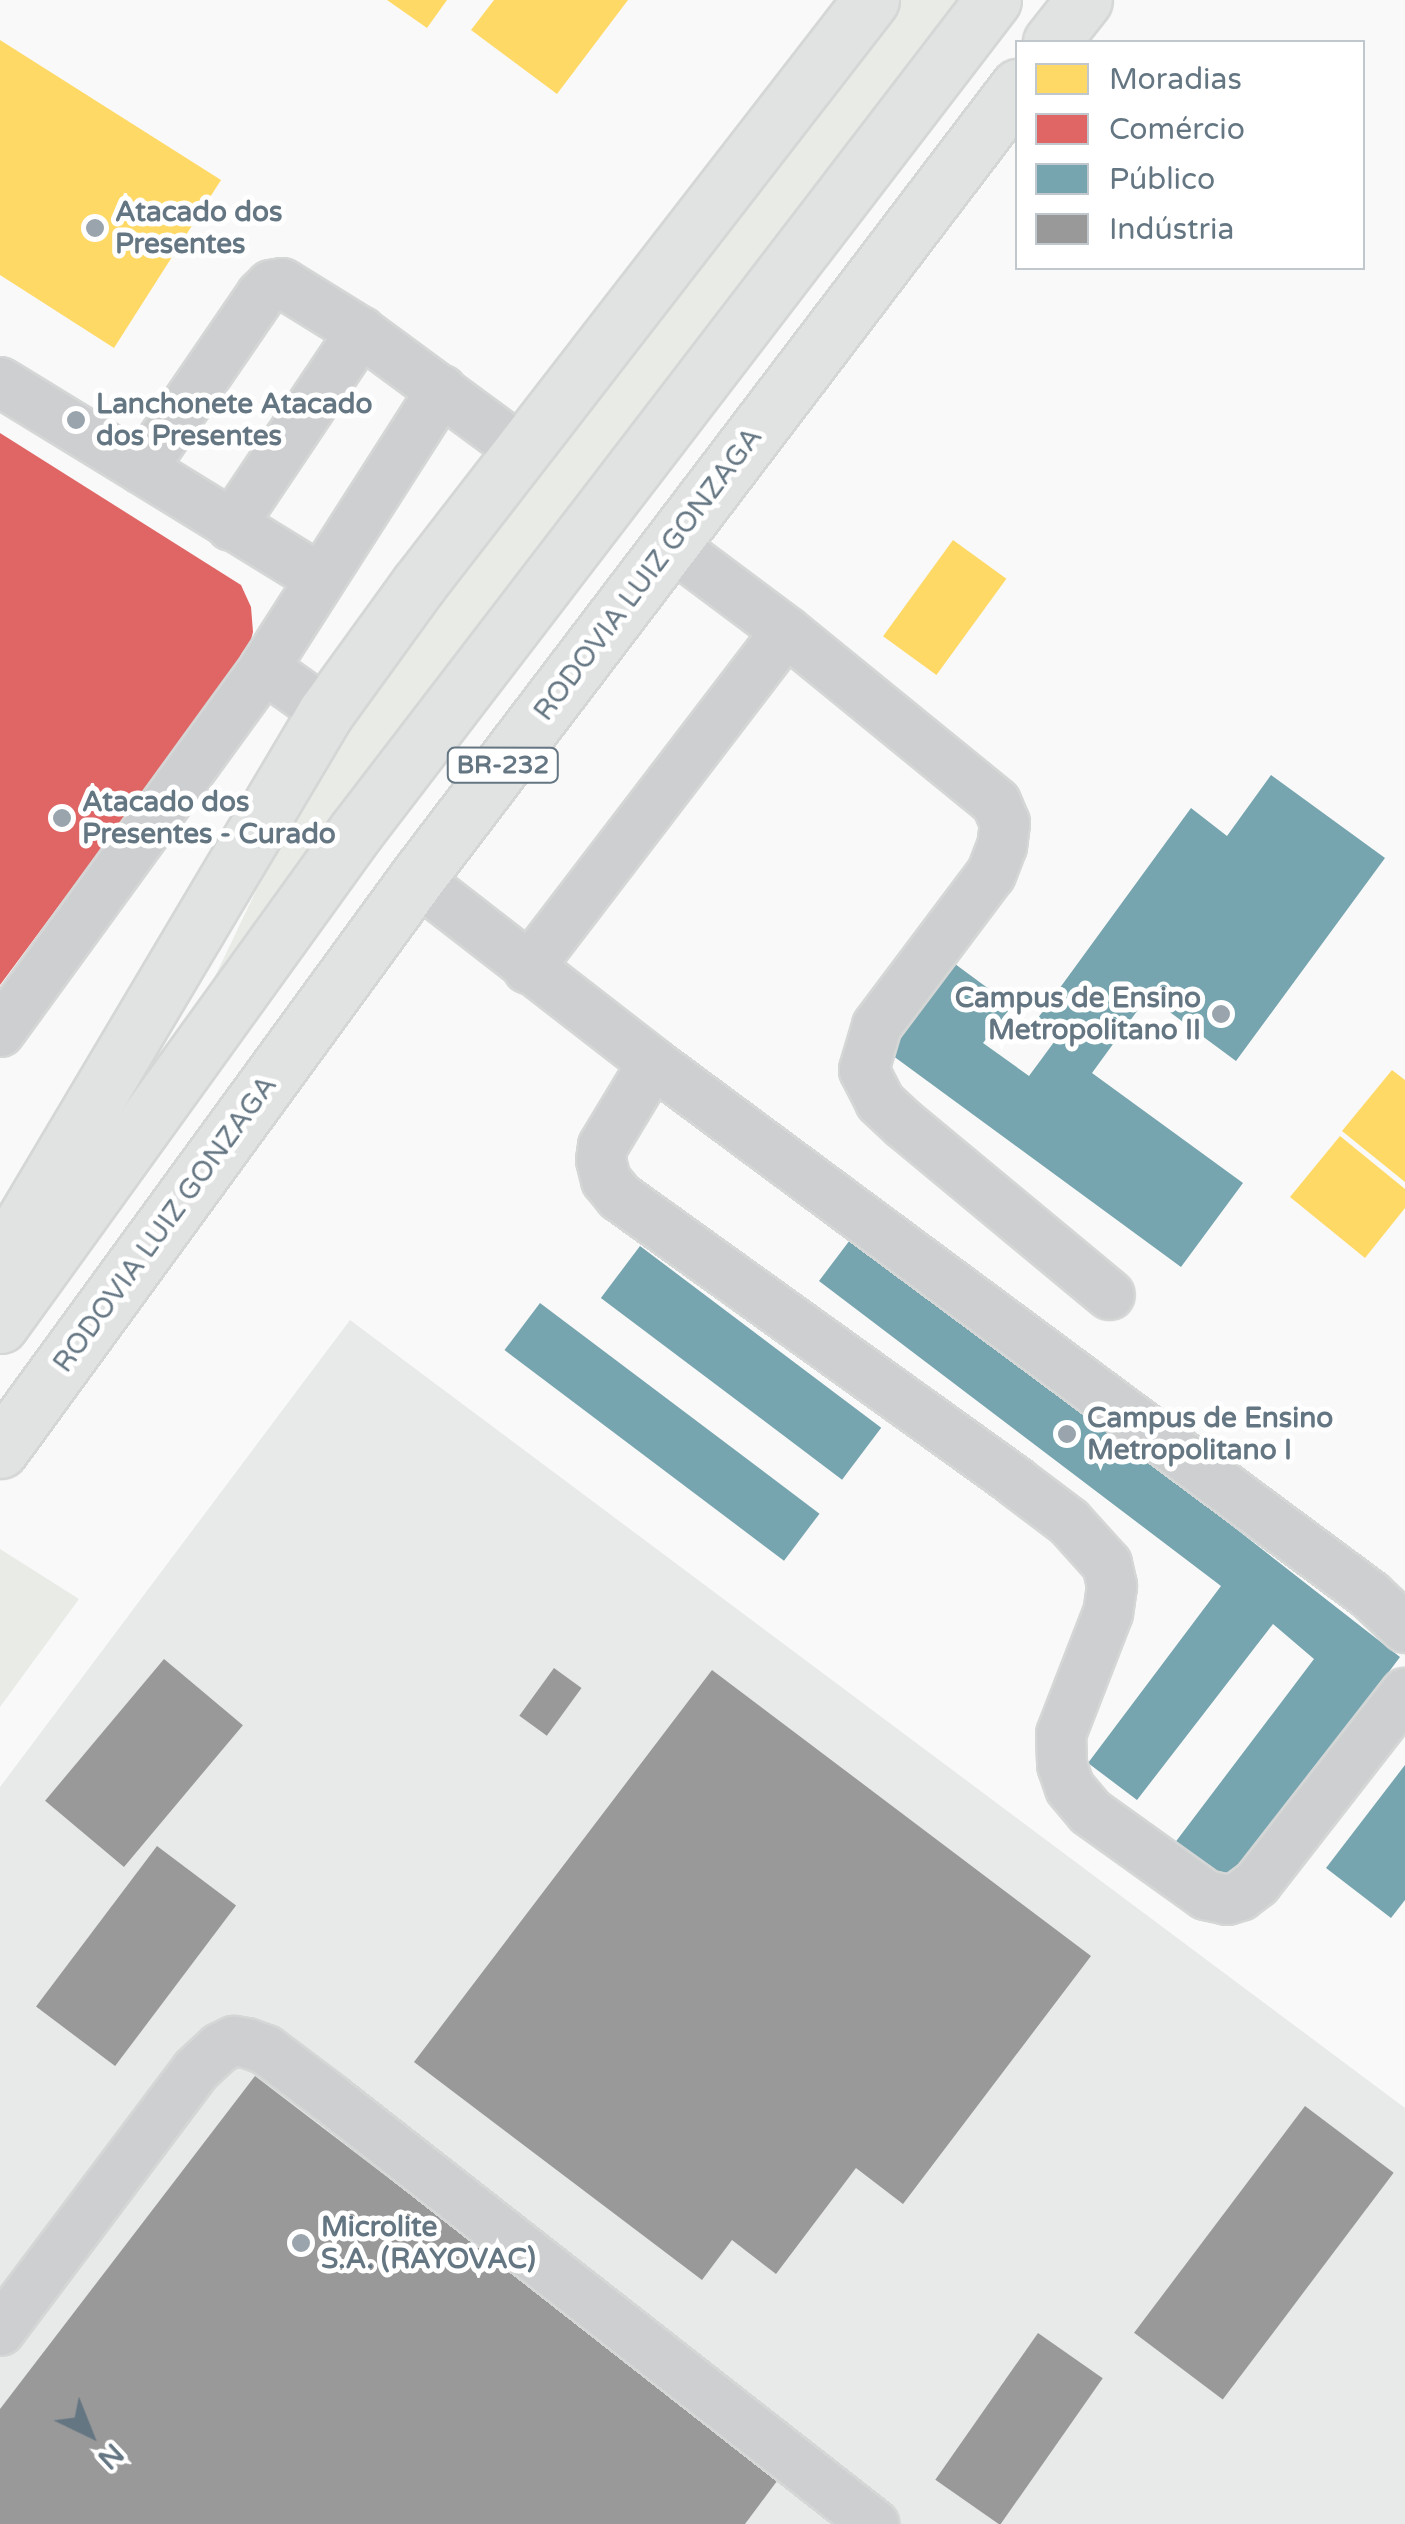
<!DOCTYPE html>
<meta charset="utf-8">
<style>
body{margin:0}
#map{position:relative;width:1405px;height:2524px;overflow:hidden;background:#f9f9f9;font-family:"Varela Round",sans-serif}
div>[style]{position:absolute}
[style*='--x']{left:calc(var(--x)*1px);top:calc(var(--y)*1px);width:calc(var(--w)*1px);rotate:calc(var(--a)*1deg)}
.built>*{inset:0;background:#e8e9e9}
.green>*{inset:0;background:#e8ebe6}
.homes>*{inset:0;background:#ffd966;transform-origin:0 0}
.shops>*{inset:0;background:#e06666}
.public>*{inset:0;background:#76a5af;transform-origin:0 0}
.industry>*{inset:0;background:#999;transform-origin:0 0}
.roads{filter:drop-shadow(2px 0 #d5d6d6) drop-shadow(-2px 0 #d5d6d6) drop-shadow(0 2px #d5d6d6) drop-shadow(0 -2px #d5d6d6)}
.minor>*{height:48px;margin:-24px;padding:0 24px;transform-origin:24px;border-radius:24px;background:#cecfd0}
.highway>*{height:55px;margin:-27.5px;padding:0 27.5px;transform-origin:27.5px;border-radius:27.5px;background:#e1e2e2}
.dots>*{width:28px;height:28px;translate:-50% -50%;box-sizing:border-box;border:5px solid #fff;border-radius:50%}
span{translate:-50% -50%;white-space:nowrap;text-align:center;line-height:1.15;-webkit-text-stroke:10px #fff;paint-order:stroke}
.shield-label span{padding:2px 8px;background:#fff;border:2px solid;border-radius:8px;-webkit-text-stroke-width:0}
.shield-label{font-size:25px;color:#657683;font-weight:700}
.poi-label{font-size:28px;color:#657683;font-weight:700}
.left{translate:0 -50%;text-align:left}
.right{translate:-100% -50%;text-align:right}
.street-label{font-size:28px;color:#657683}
.legend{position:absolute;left:1015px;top:40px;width:350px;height:230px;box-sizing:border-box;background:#fff;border:2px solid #c1c8cd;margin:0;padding:12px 18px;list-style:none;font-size:30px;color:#657683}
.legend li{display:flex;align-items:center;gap:20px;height:50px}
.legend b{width:50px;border:2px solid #c1c8cd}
.north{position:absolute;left:40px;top:2384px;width:100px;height:100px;-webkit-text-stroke:8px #fff;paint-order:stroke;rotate:137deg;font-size:28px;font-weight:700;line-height:40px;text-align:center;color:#657683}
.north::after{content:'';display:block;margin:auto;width:35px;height:45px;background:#657683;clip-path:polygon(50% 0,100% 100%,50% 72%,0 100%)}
</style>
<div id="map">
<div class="built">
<i style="clip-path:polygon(350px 1320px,1405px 2108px,1405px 2524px,0 2524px,0 1787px)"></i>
</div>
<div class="green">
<i style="clip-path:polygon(891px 0,963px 0,198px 1012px,319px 759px)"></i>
<i style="clip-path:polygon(0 1549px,79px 1599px,0 1707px)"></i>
</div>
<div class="homes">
<i style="clip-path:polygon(387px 0,447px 0,427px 28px)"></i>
<i style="clip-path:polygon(494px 0,628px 0,557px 94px,471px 30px)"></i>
<i style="clip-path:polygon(0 40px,221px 180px,114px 348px,0 275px)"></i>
<i style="left:953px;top:540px;width:66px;height:119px;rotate:36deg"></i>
<i style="clip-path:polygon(1392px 1070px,1405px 1080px,1405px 1182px,1342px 1131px)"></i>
<i style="clip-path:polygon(1340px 1136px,1405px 1189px,1405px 1208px,1365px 1258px,1290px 1197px)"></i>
</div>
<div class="shops">
<i style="clip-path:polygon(0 433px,241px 585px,251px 607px,253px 632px,248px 651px,0 985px)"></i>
</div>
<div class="public">
<i style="clip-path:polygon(1271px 775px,1385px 858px,1236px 1061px,1148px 996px,1092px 1073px,1243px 1183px,1181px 1267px,885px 1050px,951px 961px,1012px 1006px,983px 1043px,1029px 1076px,1057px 1038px,1035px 1022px,1191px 808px,1227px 836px)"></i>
<i style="clip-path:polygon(856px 1232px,1400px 1657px,1230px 1884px,1174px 1844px,1314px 1659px,1273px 1624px,1137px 1800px,1088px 1763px,1221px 1586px,819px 1281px)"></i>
<i style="left:640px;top:1246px;width:302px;height:65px;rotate:37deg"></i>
<i style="left:540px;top:1303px;width:350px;height:59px;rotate:37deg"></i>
<i style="clip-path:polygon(1405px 1765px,1405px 1900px,1391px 1918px,1326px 1868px)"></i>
</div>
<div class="industry">
<i style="left:164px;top:1659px;width:103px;height:185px;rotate:40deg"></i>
<i style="left:554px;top:1668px;width:34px;height:59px;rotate:36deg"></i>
<i style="clip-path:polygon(712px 1670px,1091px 1956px,903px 2204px,856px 2168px,776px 2274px,732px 2240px,702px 2280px,414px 2062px)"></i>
<i style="left:157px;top:1846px;width:99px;height:201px;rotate:37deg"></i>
<i style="clip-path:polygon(255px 2076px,780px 2477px,745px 2524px,0 2524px,0 2409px)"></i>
<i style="left:1305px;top:2106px;width:111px;height:284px;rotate:37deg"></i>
<i style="left:1038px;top:2333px;width:79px;height:179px;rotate:35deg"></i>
</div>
<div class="roads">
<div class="minor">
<i style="--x:0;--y:382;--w:167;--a:31.5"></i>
<i style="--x:142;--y:469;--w:211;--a:-55.6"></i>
<i style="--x:261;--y:295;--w:14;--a:-45"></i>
<i style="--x:271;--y:285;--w:11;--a:-10"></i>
<i style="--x:282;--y:283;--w:93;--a:31.8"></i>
<i style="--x:361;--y:332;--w:199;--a:36.4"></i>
<i style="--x:142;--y:469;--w:208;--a:31.6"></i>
<i style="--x:231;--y:526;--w:234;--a:-56.2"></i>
<i style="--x:671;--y:545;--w:144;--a:36.8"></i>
<i style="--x:786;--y:631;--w:271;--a:39.2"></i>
<i style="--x:996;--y:802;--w:23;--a:67"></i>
<i style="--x:1005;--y:823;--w:23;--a:97"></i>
<i style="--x:1002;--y:846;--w:30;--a:111"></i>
<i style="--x:991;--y:874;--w:190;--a:126.9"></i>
<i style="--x:877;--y:1026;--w:46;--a:106.5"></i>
<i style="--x:864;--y:1070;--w:36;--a:63"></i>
<i style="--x:880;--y:1102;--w:34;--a:43"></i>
<i style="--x:905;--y:1125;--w:266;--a:39.7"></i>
<i style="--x:326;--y:712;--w:76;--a:-144.6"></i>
<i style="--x:264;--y:668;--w:330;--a:-57.4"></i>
<i style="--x:416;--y:879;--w:300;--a:37.8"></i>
<i style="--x:653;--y:1063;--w:893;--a:36.57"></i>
<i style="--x:1370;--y:1595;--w:48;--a:43.3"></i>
<i style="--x:528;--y:969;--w:425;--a:-52.6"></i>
<i style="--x:0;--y:1032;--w:450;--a:-54"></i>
<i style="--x:653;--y:1063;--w:97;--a:121.1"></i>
<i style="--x:603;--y:1146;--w:14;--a:98"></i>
<i style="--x:601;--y:1160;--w:21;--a:76"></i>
<i style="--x:606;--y:1180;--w:22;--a:51"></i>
<i style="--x:620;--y:1197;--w:488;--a:35.7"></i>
<i style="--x:1016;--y:1482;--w:66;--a:37"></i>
<i style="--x:1069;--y:1522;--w:57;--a:47.9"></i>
<i style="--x:1107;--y:1564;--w:23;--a:77"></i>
<i style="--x:1112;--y:1586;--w:27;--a:98"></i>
<i style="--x:1108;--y:1613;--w:130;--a:111.2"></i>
<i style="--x:1061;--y:1734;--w:31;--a:88"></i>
<i style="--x:1062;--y:1765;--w:24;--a:71"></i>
<i style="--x:1070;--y:1788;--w:31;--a:50"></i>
<i style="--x:1090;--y:1812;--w:143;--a:35.6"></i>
<i style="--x:1206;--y:1895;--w:22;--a:13"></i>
<i style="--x:1227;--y:1900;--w:14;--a:-17"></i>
<i style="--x:1240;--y:1896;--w:21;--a:-37"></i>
<i style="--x:1257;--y:1883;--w:241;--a:-52.1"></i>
<i style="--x:0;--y:2331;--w:326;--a:-53.1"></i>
<i style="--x:196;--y:2070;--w:33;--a:-43"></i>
<i style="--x:220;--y:2048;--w:16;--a:-27"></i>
<i style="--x:234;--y:2041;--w:13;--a:9"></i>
<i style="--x:247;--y:2043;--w:20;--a:20"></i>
<i style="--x:266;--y:2050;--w:81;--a:37"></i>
<i style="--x:331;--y:2099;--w:690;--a:38.05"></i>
</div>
<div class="highway">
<i style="--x:1051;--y:42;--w:53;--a:-51.8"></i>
<i style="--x:0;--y:1261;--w:638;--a:-59.3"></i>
<i style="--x:326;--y:712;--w:157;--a:-54.1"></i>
<i style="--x:418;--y:585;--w:740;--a:-52.25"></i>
<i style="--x:0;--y:1325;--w:609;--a:-54.22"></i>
<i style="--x:356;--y:831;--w:1047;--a:-52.53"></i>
<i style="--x:0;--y:1450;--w:706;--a:-53.92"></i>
<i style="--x:416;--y:879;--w:995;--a:-52.76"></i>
</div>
</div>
<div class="dots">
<i style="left:95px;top:228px;background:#99a4ac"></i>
<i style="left:76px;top:420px;background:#99a4ac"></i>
<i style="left:62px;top:818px;background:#99a4ac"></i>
<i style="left:1221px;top:1014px;background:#99a4ac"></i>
<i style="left:1067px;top:1434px;background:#99a4ac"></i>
<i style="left:301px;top:2243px;background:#99a4ac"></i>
</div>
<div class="shield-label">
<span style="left:503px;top:765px">BR-232</span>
</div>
<div class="poi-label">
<span class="left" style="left:115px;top:228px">Atacado dos<br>Presentes</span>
<span class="left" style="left:96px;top:420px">Lanchonete Atacado<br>dos Presentes</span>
<span class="left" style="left:82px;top:818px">Atacado dos<br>Presentes - Curado</span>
<span class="right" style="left:1201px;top:1014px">Campus de Ensino<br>Metropolitano II</span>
<span class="left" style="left:1087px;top:1434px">Campus de Ensino<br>Metropolitano I</span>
<span class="left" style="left:321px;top:2243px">Microlite<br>S.A. (RAYOVAC)</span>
</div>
<div class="street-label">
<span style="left:648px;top:574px;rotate:-53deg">RODOVIA LUIZ GONZAGA</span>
<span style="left:165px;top:1224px;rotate:-54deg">RODOVIA LUIZ GONZAGA</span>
</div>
<ul class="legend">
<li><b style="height:28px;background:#ffd966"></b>Moradias</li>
<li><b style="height:28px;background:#e06666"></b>Comércio</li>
<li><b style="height:28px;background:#76a5af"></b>Público</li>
<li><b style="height:28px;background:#999"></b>Indústria</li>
</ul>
<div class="north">N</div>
</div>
